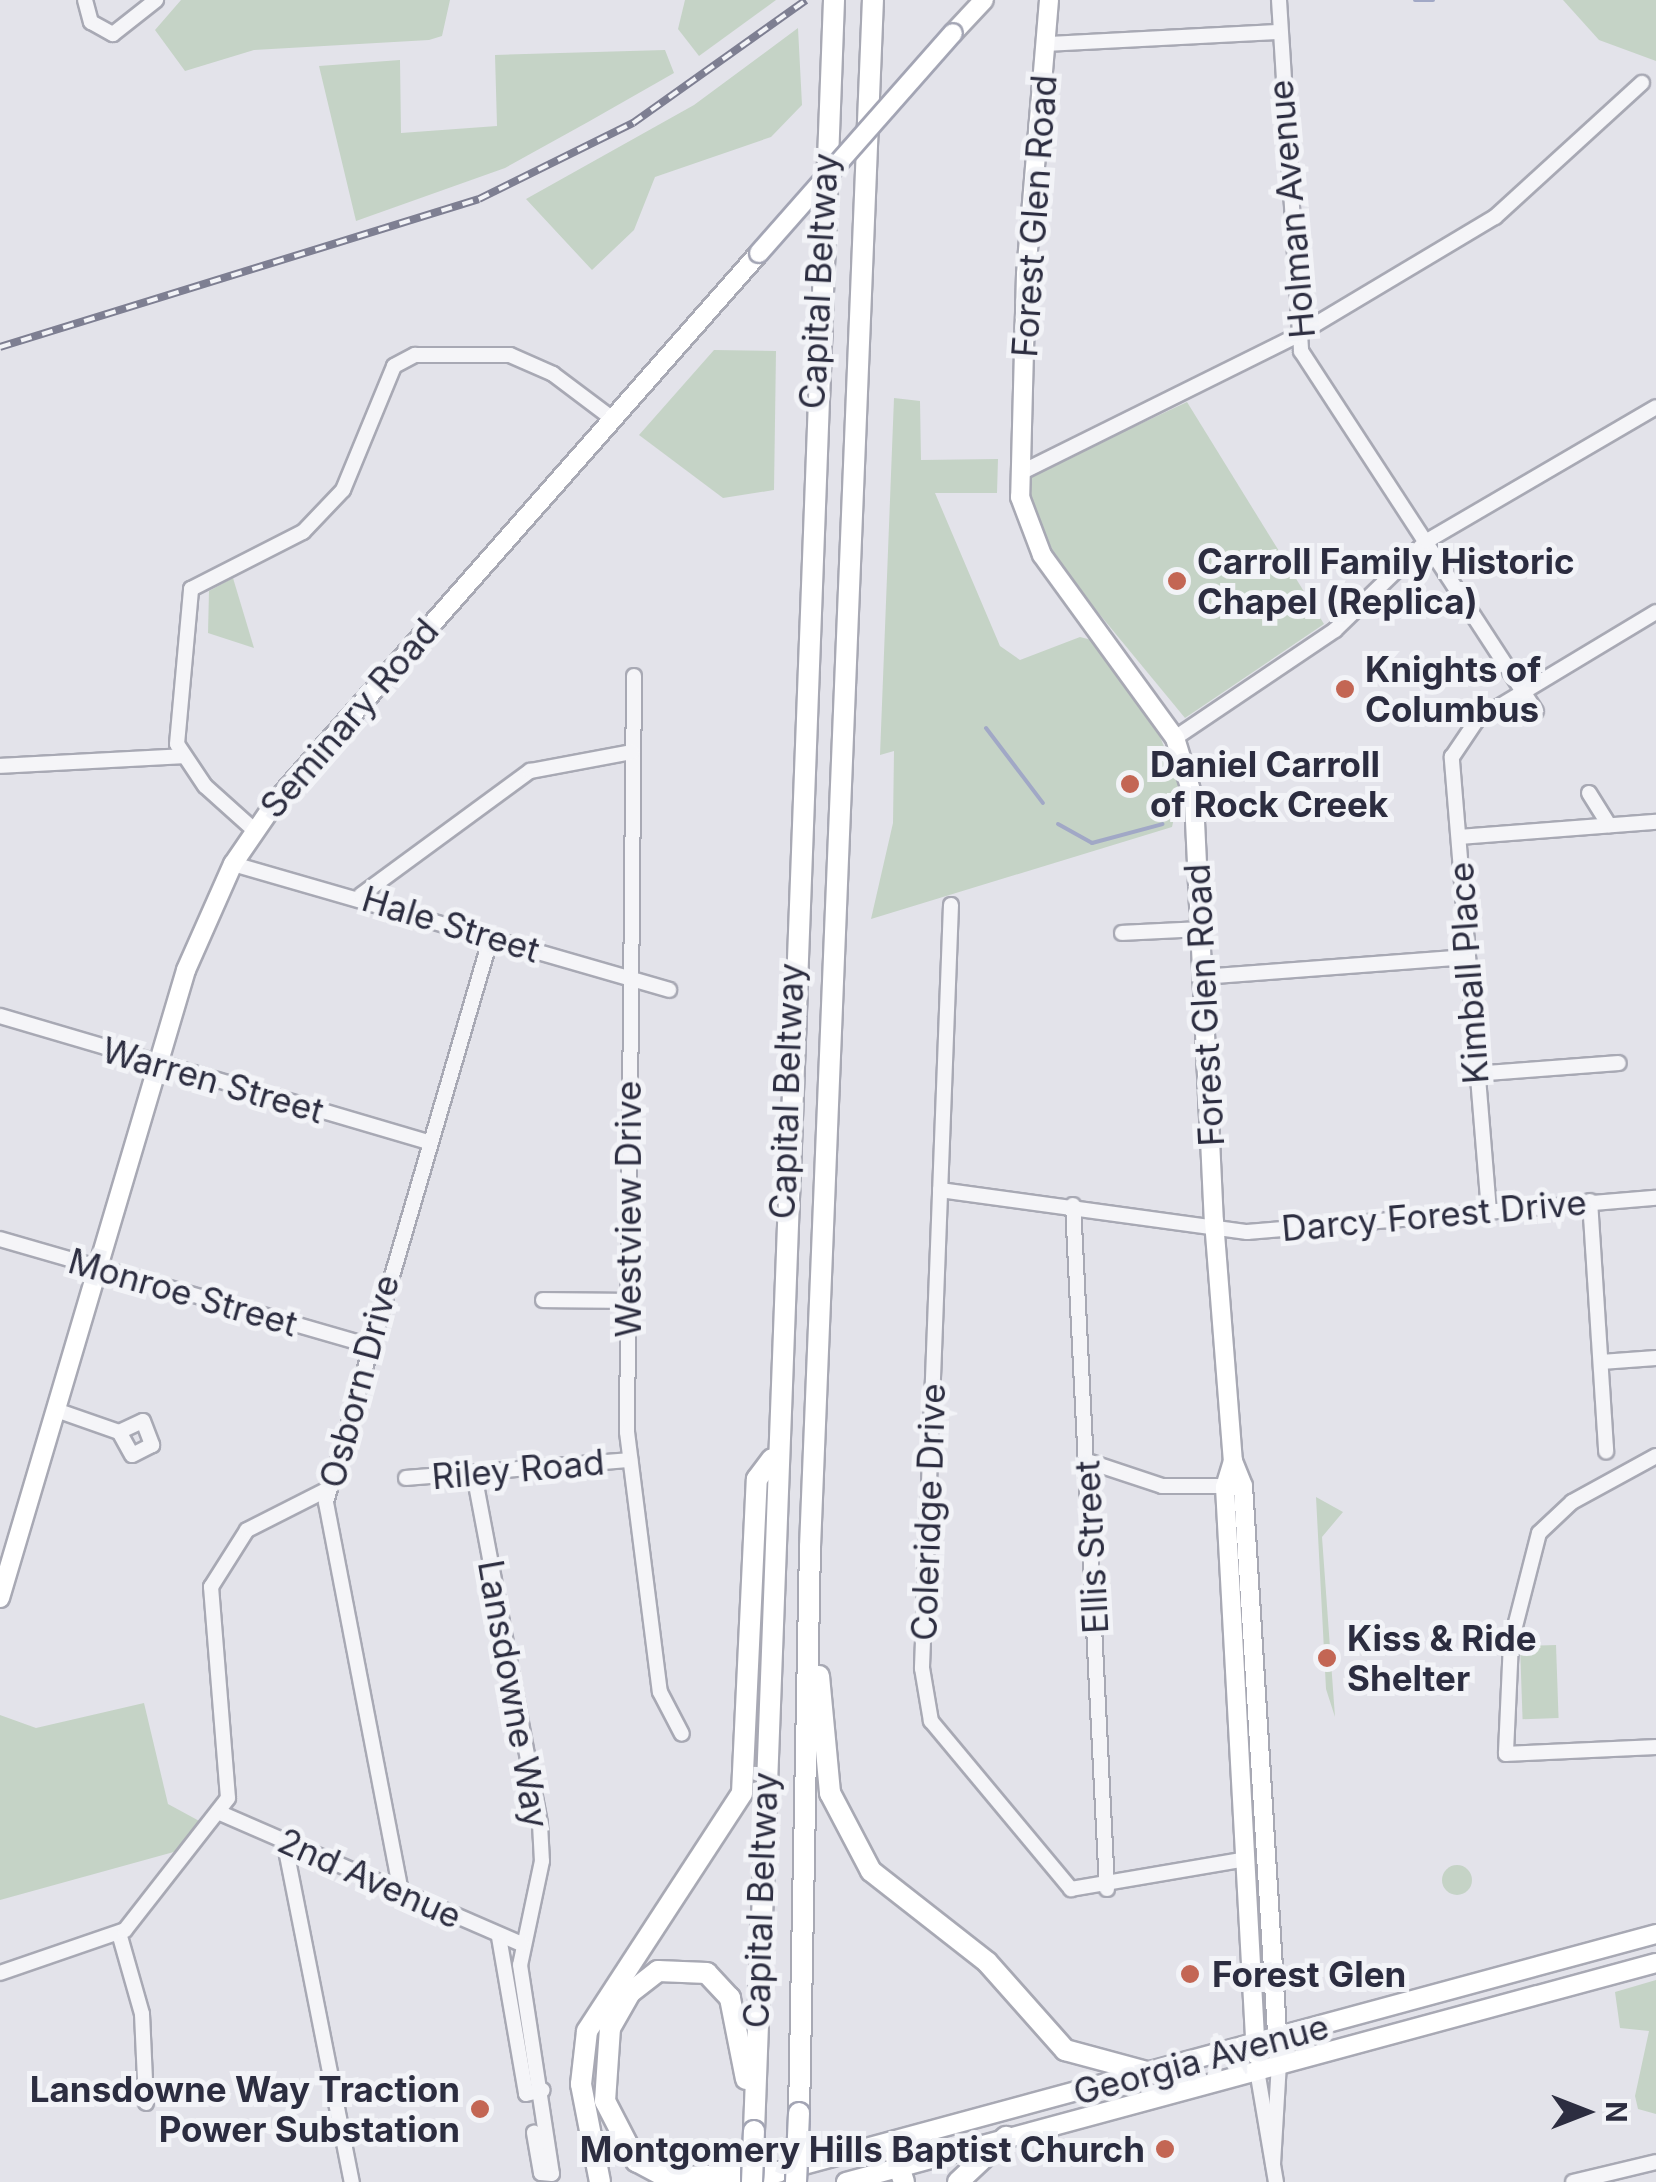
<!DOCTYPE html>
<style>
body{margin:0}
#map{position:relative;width:1656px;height:2182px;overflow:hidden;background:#e3e3ea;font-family:Inter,sans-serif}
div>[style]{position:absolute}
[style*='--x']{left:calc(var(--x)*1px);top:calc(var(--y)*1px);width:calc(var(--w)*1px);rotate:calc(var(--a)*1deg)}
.green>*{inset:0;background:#c5d3c6;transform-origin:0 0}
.round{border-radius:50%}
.stream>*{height:4px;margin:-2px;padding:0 2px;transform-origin:2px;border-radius:2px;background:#a1a8c6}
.roads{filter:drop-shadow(2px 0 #a8a9b4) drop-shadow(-2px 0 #a8a9b4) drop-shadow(0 2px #a8a9b4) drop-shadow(0 -2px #a8a9b4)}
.minor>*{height:14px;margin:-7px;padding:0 7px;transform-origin:7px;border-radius:7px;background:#f5f5f8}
.major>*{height:18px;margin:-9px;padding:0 9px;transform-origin:9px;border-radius:9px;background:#fff}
.highway>*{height:20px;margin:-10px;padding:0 10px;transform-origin:10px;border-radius:10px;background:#fff}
.rail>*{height:8px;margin-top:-4px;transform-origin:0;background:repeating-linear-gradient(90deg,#f2f3f7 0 11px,#7e7f92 0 22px);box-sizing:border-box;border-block:2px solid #7e7f92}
.bridges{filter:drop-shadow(2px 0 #a3a5b4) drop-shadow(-2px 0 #a3a5b4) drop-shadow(0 2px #a3a5b4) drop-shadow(0 -2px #a3a5b4)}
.major-bridge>*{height:18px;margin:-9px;padding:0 9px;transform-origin:9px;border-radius:9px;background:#fff}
.highway-bridge>*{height:20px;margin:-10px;padding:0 10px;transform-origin:10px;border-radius:10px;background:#fff}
.dots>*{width:28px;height:28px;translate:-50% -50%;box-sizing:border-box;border:5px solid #f2f3f7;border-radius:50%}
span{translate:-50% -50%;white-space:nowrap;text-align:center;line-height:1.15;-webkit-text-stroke:10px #f2f3f7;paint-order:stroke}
.street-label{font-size:35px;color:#2c2d40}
.poi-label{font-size:35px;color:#2c2d40;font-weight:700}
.left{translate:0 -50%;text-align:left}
.right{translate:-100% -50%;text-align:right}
.north{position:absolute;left:1536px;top:2062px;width:100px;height:100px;-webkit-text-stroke:8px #f2f3f7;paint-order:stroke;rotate:90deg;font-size:28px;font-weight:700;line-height:40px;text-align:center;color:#2c2d40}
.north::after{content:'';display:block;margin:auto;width:35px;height:45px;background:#2c2d40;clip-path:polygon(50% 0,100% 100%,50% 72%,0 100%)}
</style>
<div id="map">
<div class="green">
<i style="clip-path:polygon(181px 0,450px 0,442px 36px,429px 40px,254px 50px,185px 71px,155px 30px)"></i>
<i style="clip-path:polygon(685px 0,776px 0,699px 56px,678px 29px)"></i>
<i style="clip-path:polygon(1563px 0,1656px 0,1656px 61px,1599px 40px)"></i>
<i style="clip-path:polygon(798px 28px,802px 105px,771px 137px,655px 177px,634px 230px,592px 270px,526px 199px,694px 105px)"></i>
<i style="clip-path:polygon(665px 50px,674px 73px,588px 122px,505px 168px,356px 221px,319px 66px,400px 60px,401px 133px,497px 126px,495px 55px)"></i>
<i style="clip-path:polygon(714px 350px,776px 351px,774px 490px,723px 498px,639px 435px)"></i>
<i style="clip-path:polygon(894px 398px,920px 401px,921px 460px,998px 459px,997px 493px,935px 493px,1000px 646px,1020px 660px,1080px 637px,1096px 641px,1151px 716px,1181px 786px,1172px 827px,871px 919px,893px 823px,894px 751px,880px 755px)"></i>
<i style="clip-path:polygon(1187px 402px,1324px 624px,1185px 718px,1063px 570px,1034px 514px,1027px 477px)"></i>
<i style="clip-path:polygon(233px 578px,254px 648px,208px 633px,209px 591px)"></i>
<i style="clip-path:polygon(1316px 1497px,1343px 1512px,1322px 1537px,1335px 1717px,1326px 1689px)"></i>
<i style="left:1556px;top:1645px;width:73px;height:36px;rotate:88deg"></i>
<i style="clip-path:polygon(144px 1703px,168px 1804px,203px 1823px,181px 1850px,0 1900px,0 1715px,36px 1728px)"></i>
<i class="round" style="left:1442px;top:1865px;width:30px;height:30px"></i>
<i style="clip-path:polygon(1656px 1980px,1656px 2114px,1638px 2109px,1635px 2096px,1649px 2031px,1620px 2028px,1615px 1992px)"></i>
</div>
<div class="stream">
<i style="--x:1415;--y:0;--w:18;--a:0"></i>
<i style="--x:986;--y:728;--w:94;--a:52.8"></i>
<i style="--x:1058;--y:824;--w:39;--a:29"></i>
<i style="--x:1092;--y:843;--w:73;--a:-15"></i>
</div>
<div class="roads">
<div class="minor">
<i style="--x:85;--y:0;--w:23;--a:75"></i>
<i style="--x:91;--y:22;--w:25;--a:29"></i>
<i style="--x:113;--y:34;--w:55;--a:-38.3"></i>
<i style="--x:1279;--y:0;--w:352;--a:86.4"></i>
<i style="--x:1301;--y:351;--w:430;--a:56.9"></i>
<i style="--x:1047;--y:44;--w:228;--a:-3"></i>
<i style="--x:1020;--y:473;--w:308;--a:-26.4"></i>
<i style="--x:1296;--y:336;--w:232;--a:-30.9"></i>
<i style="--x:1495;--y:217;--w:199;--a:-42.4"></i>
<i style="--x:634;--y:676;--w:756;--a:90.53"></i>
<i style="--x:627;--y:1432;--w:262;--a:82.8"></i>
<i style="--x:660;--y:1692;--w:47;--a:62.4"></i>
<i style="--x:1175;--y:738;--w:193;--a:-34"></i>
<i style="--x:1335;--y:630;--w:128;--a:-44.1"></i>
<i style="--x:1427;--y:541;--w:265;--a:-30.3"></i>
<i style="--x:0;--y:766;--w:184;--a:-3.1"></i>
<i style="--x:1589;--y:793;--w:38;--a:58"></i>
<i style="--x:253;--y:829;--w:64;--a:-138.1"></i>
<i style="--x:205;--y:786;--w:50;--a:-123.7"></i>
<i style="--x:177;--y:744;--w:156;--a:-84.8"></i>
<i style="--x:191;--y:589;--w:126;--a:-27"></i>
<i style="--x:303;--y:532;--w:58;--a:-46.4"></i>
<i style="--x:343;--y:490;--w:134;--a:-67.6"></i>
<i style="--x:394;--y:366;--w:24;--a:-28"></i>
<i style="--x:415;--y:355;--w:95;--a:0"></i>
<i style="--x:510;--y:355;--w:47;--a:23.8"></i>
<i style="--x:553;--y:374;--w:75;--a:36.9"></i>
<i style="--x:1459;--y:837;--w:198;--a:-4.4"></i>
<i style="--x:233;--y:864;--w:454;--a:16.1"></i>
<i style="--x:361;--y:895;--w:210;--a:-36.3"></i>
<i style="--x:530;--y:771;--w:104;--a:-10.6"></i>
<i style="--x:951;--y:905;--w:764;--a:92.18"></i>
<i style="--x:922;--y:1668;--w:54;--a:80.4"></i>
<i style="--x:931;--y:1721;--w:219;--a:50.2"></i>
<i style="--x:1071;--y:1889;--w:178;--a:-9.7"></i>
<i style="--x:1122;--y:933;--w:78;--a:-2.9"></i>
<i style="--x:1202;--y:977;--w:266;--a:-4.3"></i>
<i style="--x:0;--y:1016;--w:445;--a:16.4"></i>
<i style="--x:1474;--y:1074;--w:145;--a:-4.3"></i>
<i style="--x:940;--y:1190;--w:310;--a:7.8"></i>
<i style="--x:1247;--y:1232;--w:410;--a:-4.8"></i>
<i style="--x:1590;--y:1201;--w:251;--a:86.3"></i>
<i style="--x:1073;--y:1205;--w:685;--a:87.15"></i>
<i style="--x:1489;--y:1211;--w:456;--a:-94.7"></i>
<i style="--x:1452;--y:757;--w:45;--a:-56"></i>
<i style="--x:1477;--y:720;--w:209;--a:-31.1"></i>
<i style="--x:0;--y:1239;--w:382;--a:16.1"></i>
<i style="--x:543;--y:1300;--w:85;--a:0.7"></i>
<i style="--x:1601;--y:1362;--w:55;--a:-4.2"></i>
<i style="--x:56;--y:1410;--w:67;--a:19.2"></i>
<i style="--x:119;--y:1432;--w:26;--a:-25"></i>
<i style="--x:143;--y:1421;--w:26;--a:69"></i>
<i style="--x:152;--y:1445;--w:22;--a:153"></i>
<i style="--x:132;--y:1455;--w:26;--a:-119"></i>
<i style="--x:1656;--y:1456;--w:96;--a:151.3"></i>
<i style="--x:1572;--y:1502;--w:45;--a:136.8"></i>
<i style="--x:1539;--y:1533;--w:113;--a:104.4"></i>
<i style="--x:1511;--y:1642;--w:112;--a:92.6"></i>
<i style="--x:1506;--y:1754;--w:150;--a:-2.7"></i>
<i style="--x:1087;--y:1461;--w:79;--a:18.4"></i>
<i style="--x:1162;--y:1486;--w:73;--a:0"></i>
<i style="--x:474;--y:1474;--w:356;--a:79.3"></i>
<i style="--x:540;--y:1824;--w:37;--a:87"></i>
<i style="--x:542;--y:1861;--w:106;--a:101.9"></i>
<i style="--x:520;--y:1965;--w:211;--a:81.3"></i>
<i style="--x:552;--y:2174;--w:11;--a:-175"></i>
<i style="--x:541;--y:2173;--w:41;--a:-99.9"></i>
<i style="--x:406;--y:1478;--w:225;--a:-4.6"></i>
<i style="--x:218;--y:1812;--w:331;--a:23.5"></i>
<i style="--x:284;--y:1840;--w:349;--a:78.8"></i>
<i style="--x:401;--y:1892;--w:397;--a:-100.9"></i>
<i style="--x:326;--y:1502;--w:589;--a:-73.72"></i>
<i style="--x:119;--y:1933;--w:84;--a:74.1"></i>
<i style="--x:142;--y:2014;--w:89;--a:87.4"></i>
<i style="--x:499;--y:1937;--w:159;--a:80.2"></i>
<i style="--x:526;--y:2094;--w:17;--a:-13"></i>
<i style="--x:0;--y:1973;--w:132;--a:-19"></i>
<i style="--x:125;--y:1930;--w:167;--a:-52"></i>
<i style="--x:228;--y:1798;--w:212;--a:-94.6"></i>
<i style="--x:211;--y:1587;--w:67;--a:-57.7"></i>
<i style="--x:247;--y:1530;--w:91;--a:-26.8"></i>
<i style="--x:1257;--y:2070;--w:114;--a:80.4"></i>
<i style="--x:1273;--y:2164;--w:100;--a:-86.6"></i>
<i style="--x:1573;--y:2182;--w:85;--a:-13.5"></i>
</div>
<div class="major">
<i style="--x:1049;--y:0;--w:275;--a:94.8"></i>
<i style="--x:1026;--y:274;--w:223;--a:91.5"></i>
<i style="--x:1020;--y:497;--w:62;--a:69.2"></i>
<i style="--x:1042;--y:555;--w:226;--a:54"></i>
<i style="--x:1175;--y:738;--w:65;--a:73"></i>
<i style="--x:1194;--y:800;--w:421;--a:87.3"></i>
<i style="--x:1214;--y:1221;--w:241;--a:85.5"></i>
<i style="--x:1233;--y:1461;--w:27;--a:68"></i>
<i style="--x:1243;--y:1486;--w:579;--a:86.44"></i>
<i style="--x:953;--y:33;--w:45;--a:-46.8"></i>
<i style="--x:1233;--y:1461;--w:27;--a:107"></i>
<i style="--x:1225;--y:1487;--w:569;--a:86.88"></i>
<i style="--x:0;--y:1598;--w:655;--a:-73.5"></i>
<i style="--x:186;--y:970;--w:116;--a:-66.1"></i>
<i style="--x:233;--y:864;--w:78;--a:-55.5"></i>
<i style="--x:277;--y:800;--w:729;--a:-48.61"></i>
<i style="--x:785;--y:2170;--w:902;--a:-15.16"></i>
<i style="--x:846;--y:2182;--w:839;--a:-15.13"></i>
</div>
<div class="highway">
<i style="--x:819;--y:1676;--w:118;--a:84.6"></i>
<i style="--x:830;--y:1793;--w:88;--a:62.3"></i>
<i style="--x:871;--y:1871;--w:147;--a:38.1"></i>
<i style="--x:987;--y:1962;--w:118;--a:48.4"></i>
<i style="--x:1065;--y:2050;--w:89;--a:15"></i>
<i style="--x:746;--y:2079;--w:83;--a:-101.2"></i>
<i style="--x:730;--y:1998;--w:34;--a:-133"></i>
<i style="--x:707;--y:1973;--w:49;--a:-177.7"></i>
<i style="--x:658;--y:1971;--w:36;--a:142"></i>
<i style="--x:630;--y:1993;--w:40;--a:119.7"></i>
<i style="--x:610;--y:2028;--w:73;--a:93.9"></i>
<i style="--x:605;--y:2101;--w:68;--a:62.7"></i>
<i style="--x:636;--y:2161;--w:36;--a:28"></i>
<i style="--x:668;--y:2178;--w:110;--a:-3.1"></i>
<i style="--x:799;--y:2113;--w:566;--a:-88.89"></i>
<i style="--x:810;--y:1547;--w:1548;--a:-87.67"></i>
<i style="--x:754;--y:2131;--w:2133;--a:-87.85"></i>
<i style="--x:891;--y:2143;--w:41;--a:71.6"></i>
<i style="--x:600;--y:2182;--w:100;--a:-101"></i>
<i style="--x:581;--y:2084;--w:53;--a:-83.5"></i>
<i style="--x:587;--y:2031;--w:284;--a:-56.9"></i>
<i style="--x:742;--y:1793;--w:314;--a:-87.3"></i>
<i style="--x:757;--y:1479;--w:25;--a:-53"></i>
<i style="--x:958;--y:2182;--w:66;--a:-43.2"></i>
</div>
</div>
<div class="rail">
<i style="--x:0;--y:347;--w:501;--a:-17.17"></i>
<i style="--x:479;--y:199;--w:172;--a:-26.3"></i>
<i style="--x:633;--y:123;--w:212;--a:-35.4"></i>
</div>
<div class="bridges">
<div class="major-bridge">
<i style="--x:759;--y:253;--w:293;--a:-48.6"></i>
</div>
<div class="highway-bridge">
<i style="--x:752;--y:2182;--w:51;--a:-87.8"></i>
<i style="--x:796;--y:2182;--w:69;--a:-87.5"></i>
</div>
</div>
<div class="dots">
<i style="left:1177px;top:581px;background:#c36654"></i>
<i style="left:1345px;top:689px;background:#c36654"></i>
<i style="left:1130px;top:784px;background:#c36654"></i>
<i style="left:1327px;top:1658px;background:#c36654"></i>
<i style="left:1190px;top:1974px;background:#c36654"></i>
<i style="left:480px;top:2109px;background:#c36654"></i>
<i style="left:1165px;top:2149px;background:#c36654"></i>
</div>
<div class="street-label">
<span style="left:1291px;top:209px;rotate:-95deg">Holman Avenue</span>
<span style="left:1034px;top:216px;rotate:-86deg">Forest Glen Road</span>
<span style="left:818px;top:281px;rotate:-87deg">Capital Beltway</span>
<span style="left:349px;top:718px;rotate:-49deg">Seminary Road</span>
<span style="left:451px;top:924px;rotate:17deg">Hale Street</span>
<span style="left:1468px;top:973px;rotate:-94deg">Kimball Place</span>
<span style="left:1204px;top:1005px;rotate:-93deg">Forest Glen Road</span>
<span style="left:213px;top:1080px;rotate:16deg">Warren Street</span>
<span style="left:786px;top:1091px;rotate:-88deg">Capital Beltway</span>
<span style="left:628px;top:1209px;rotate:-90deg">Westview Drive</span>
<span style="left:1434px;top:1215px;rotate:-5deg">Darcy Forest Drive</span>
<span style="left:183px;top:1292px;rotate:16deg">Monroe Street</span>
<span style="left:359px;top:1381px;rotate:-75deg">Osborn Drive</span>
<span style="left:518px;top:1469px;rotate:-5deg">Riley Road</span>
<span style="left:928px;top:1512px;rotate:-88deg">Coleridge Drive</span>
<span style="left:1091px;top:1547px;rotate:-93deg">Ellis Street</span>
<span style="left:514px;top:1694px;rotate:80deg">Lansdowne Way</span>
<span style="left:370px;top:1878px;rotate:24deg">2nd Avenue</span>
<span style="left:760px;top:1900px;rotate:-88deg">Capital Beltway</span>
<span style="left:1201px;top:2059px;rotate:-15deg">Georgia Avenue</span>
</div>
<div class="poi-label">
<span class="left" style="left:1197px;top:581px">Carroll Family Historic<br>Chapel (Replica)</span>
<span class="left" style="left:1365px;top:689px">Knights of<br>Columbus</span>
<span class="left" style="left:1150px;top:784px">Daniel Carroll<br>of Rock Creek</span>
<span class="left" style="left:1347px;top:1658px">Kiss &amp; Ride<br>Shelter</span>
<span class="left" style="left:1212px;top:1974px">Forest Glen</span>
<span class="right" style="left:460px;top:2109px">Lansdowne Way Traction<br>Power Substation</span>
<span class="right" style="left:1145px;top:2149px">Montgomery Hills Baptist Church</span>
</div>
<div class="north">N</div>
</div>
